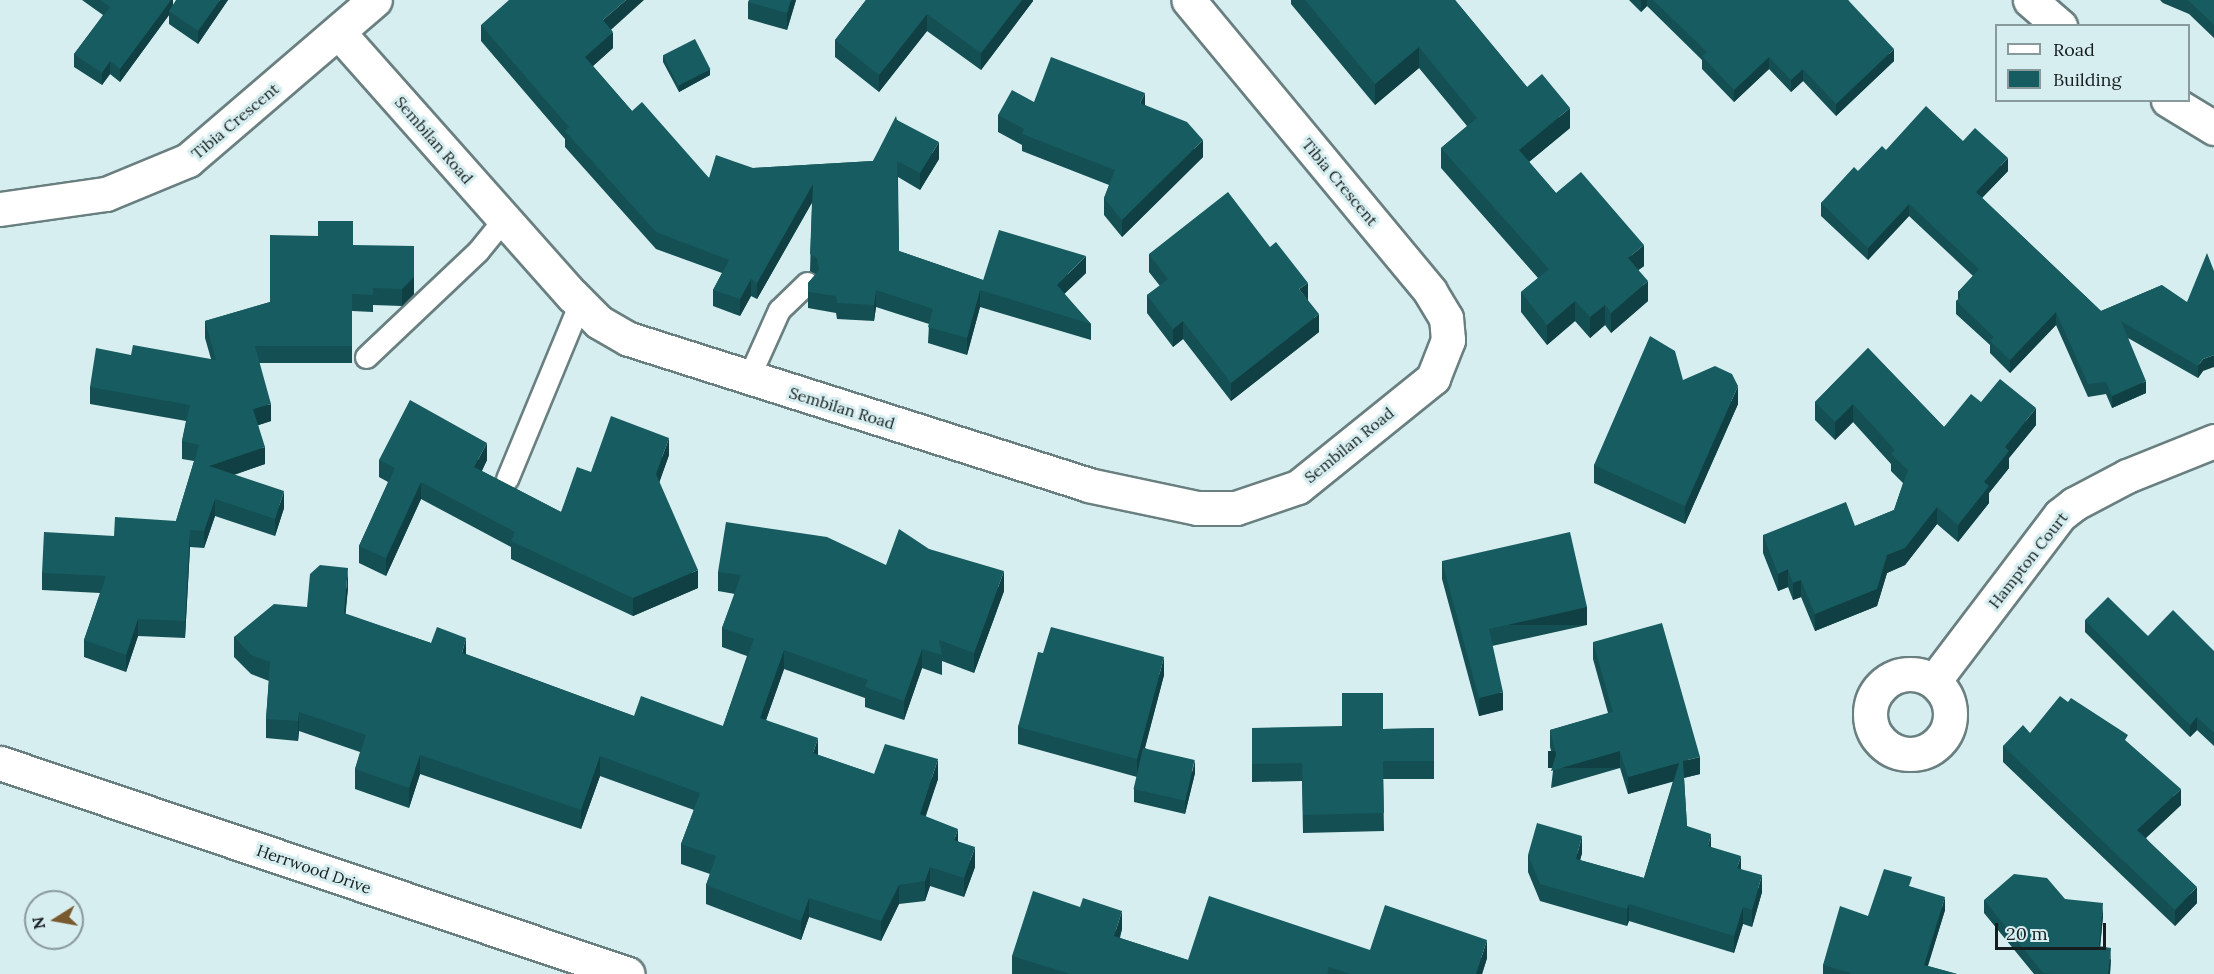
<!DOCTYPE html>
<style>
body{margin:0}
#map{position:relative;width:2214px;height:974px;overflow:hidden;background:#d7eef0;font-family:Lora,serif}
div>[style]{position:absolute}
[style*='--x']{left:calc(var(--x)*1px);top:calc(var(--y)*1px);width:calc(var(--w)*1px);rotate:calc(var(--a)*1deg)}
.roads{filter:drop-shadow(2px 0 #6a7f80) drop-shadow(-2px 0 #6a7f80) drop-shadow(0 2px #6a7f80) drop-shadow(0 -2px #6a7f80)}
.service>*{height:21px;margin:-10.5px;padding:0 10.5px;transform-origin:10.5px;border-radius:10.5px;background:#fff}
.minor>*{height:33px;margin:-16.5px;padding:0 16.5px;transform-origin:16.5px;border-radius:16.5px;background:#fff}
.minor>.ring{margin:-16.5px;padding:0;box-sizing:content-box;background:none;border:33px solid #fff;border-radius:50%}
.tertiary>*{height:33px;margin:-16.5px;padding:0 16.5px;transform-origin:16.5px;border-radius:16.5px;background:#fff}
.wall>*{inset:0;background:#144f53}
.shaded-wall>*{inset:0;background:#104044;transform-origin:0 0}
.building>*{inset:0;background:#175c61;transform-origin:0 0}
span{translate:-50% -50%;white-space:nowrap;text-align:center;line-height:1.15;-webkit-text-stroke:6px #d7eef0;paint-order:stroke}
.street-label{font-size:16px;color:#151d1e}
.legend{position:absolute;left:1995px;top:24px;width:195px;height:78px;box-sizing:border-box;background:#d7eef0;border:2px solid #899a9c;margin:0;padding:8px 10px;list-style:none;font-size:18px;color:#151d1e}
.legend li{display:flex;align-items:center;gap:12px;height:30px}
.legend b{width:30px;border:2px solid #899a9c}
.north{position:absolute;left:24px;top:890px;width:60px;height:60px;box-sizing:border-box;background:#d7eef0;border:2px solid #899a9c;border-radius:50%;rotate:259deg;font-size:16px;font-weight:700;line-height:24px;text-align:center;color:#151d1e}
.north::after{content:'';display:block;margin:auto;width:21px;height:27px;background:#795a2f;clip-path:polygon(50% 0,100% 100%,50% 72%,0 100%)}
.scale{position:absolute;left:1995px;top:923px;width:111px;height:27px;box-sizing:border-box;border:3px solid #151d1e;border-top:0;padding-left:8px;font-size:18px;line-height:21px;white-space:nowrap;color:#151d1e;-webkit-text-stroke:4px #d7eef0;paint-order:stroke}
</style>
<div id="map">
<div class="roads">
<div class="service">
<i style="--x:366;--y:357;--w:154;--a:-43.4"></i>
<i style="--x:478;--y:251;--w:41;--a:-50.9"></i>
<i style="--x:748;--y:379;--w:76;--a:-65.8"></i>
<i style="--x:779;--y:310;--w:39;--a:-44"></i>
<i style="--x:507;--y:479;--w:191;--a:-67.5"></i>
</div>
<div class="minor">
<i style="--x:2030;--y:0;--w:40;--a:41"></i>
<i style="--x:339;--y:33;--w:351;--a:48.4"></i>
<i style="--x:572;--y:295;--w:38;--a:45"></i>
<i style="--x:599;--y:322;--w:34;--a:30"></i>
<i style="--x:629;--y:339;--w:482;--a:17.6"></i>
<i style="--x:1088;--y:485;--w:111;--a:11.9"></i>
<i style="--x:1197;--y:508;--w:39;--a:0"></i>
<i style="--x:1236;--y:508;--w:65;--a:-18.7"></i>
<i style="--x:1298;--y:487;--w:174;--a:-38.9"></i>
<i style="--x:1433;--y:378;--w:41;--a:-68.5"></i>
<i style="--x:1448;--y:340;--w:22;--a:-95"></i>
<i style="--x:1446;--y:318;--w:31;--a:-121"></i>
<i style="--x:1430;--y:291;--w:378;--a:-129.7"></i>
<i style="--x:2168;--y:100;--w:54;--a:31.3"></i>
<i style="--x:0;--y:209;--w:107;--a:-8.1"></i>
<i style="--x:106;--y:194;--w:89;--a:-22.5"></i>
<i style="--x:188;--y:160;--w:246;--a:-40.6"></i>
<i class="ring" style="left:1870px;top:674px;width:47px;height:47px"></i>
<i style="--x:1934;--y:681;--w:208;--a:-52.8"></i>
<i style="--x:2060;--y:515;--w:18;--a:-38"></i>
<i style="--x:2074;--y:504;--w:60;--a:-27.8"></i>
<i style="--x:2127;--y:476;--w:94;--a:-21.9"></i>
</div>
<div class="tertiary">
<i style="--x:0;--y:763;--w:662;--a:18.57"></i>
</div>
</div>
<div class="wall">
<i style="clip-path:polygon(82px 0,173px 0,173px 5px,228px 0,198px 44px,169px 24px,169px 15px,120px 82px,110px 74px,102px 85px,74px 67px,74px 54px,103px 15px)"></i>
<i style="clip-path:polygon(796px 0,787px 30px,748px 19px,748px 2px)"></i>
<i style="clip-path:polygon(866px 0,1033px 0,1033px 1px,981px 70px,927px 31px,879px 92px,835px 57px,835px 40px)"></i>
<i style="clip-path:polygon(1291px 0,1455px 0,1527px 87px,1570px 128px,1529px 162px,1556px 193px,1644px 266px,1638px 270px,1648px 301px,1611px 333px,1605px 325px,1590px 338px,1575px 321px,1547px 345px,1521px 312px,1521px 292px,1538px 278px,1441px 168px,1441px 148px,1467px 126px,1419px 68px,1375px 105px,1291px 4px)"></i>
<i style="clip-path:polygon(1629px 0,1848px 0,1894px 61px,1836px 116px,1803px 81px,1791px 92px,1769px 69px,1734px 102px,1702px 69px,1702px 60px,1647px 6px,1641px 12px)"></i>
<i style="clip-path:polygon(2160px 0,2214px 0,2214px 38px,2189px 14px,2163px 3px)"></i>
<i style="clip-path:polygon(481px 25px,611px 29px,613px 48px,593px 66px,632px 111px,709px 178px,753px 168px,873px 161px,897px 120px,939px 159px,920px 190px,898px 177px,899px 251px,983px 280px,1086px 273px,1064px 294px,1091px 324px,1091px 340px,980px 307px,967px 355px,928px 343px,929px 324px,876px 307px,874px 321px,837px 319px,836px 313px,808px 308px,808px 283px,816px 274px,810px 271px,812px 202px,757px 299px,751px 296px,740px 316px,713px 306px,713px 290px,722px 273px,656px 249px,565px 147px,565px 139px,481px 41px)"></i>
<i style="clip-path:polygon(663px 56px,710px 75px,679px 92px,663px 62px)"></i>
<i style="clip-path:polygon(1034px 102px,1145px 105px,1203px 157px,1122px 237px,1104px 215px,1104px 198px,1109px 185px,1022px 151px,1022px 145px,998px 132px,998px 115px)"></i>
<i style="clip-path:polygon(1963px 141px,2008px 171px,1982px 198px,2101px 311px,2162px 285px,2203px 371px,2198px 378px,2128px 338px,2146px 393px,2112px 408px,2106px 394px,2088px 397px,2056px 325px,2010px 373px,1990px 353px,1990px 345px,1956px 314px,1956px 301px,1958px 300px,1958px 292px,1973px 276px,1909px 216px,1868px 260px,1821px 216px,1821px 203px,1858px 171px)"></i>
<i style="clip-path:polygon(353px 245px,414px 294px,402px 306px,373px 305px,373px 312px,352px 311px,352px 363px,259px 363px,271px 421px,258px 425px,265px 464px,234px 475px,284px 508px,275px 536px,215px 516px,204px 548px,190px 547px,185px 638px,138px 636px,126px 672px,84px 657px,84px 640px,100px 593px,42px 590px,42px 573px,114px 536px,176px 521px,194px 461px,182px 459px,182px 441px,186px 421px,90px 404px,90px 387px,131px 355px,211px 359px,205px 338px,205px 321px,270px 302px)"></i>
<i style="clip-path:polygon(1149px 254px,1308px 301px,1319px 332px,1231px 401px,1183px 339px,1173px 347px,1147px 313px,1147px 295px,1160px 286px,1149px 272px)"></i>
<i style="clip-path:polygon(1868px 348px,1944px 427px,1981px 402px,2036px 425px,2009px 458px,2009px 468px,1989px 493px,1989px 503px,1958px 542px,1937px 524px,1905px 565px,1887px 573px,1877px 606px,1815px 631px,1801px 597px,1793px 600px,1788px 587px,1778px 591px,1763px 553px,1763px 535px,1855px 526px,1894px 510px,1903px 483px,1891px 471px,1891px 464px,1853px 422px,1835px 440px,1815px 420px,1815px 402px)"></i>
<i style="clip-path:polygon(1683px 380px,1738px 404px,1685px 524px,1594px 483px,1594px 465px)"></i>
<i style="clip-path:polygon(669px 455px,659px 482px,698px 588px,633px 616px,511px 559px,511px 547px,421px 499px,386px 576px,359px 563px,359px 546px,388px 482px,379px 477px,379px 460px,487px 460px,482px 471px,561px 512px,591px 472px)"></i>
<i style="clip-path:polygon(929px 549px,1004px 591px,974px 673px,942px 661px,942px 675px,922px 668px,904px 720px,865px 707px,865px 698px,784px 669px,766px 720px,818px 755px,874px 774px,938px 779px,925px 816px,958px 841px,975px 867px,964px 897px,930px 886px,925px 901px,899px 904px,881px 941px,809px 917px,801px 940px,706px 904px,706px 885px,710px 874px,681px 864px,681px 844px,694px 810px,600px 776px,581px 829px,420px 774px,409px 808px,355px 789px,355px 769px,360px 752px,299px 731px,298px 741px,266px 738px,266px 719px,269px 681px,251px 674px,234px 657px,234px 637px,307px 607px,348px 588px,345px 614px,431px 643px,466px 654px,634px 716px,723px 726px,747px 656px,722px 647px,722px 628px,735px 594px,718px 591px,718px 572px,886px 565px)"></i>
<i style="clip-path:polygon(1442px 561px,1587px 625px,1492px 646px,1503px 710px,1479px 716px,1442px 579px)"></i>
<i style="clip-path:polygon(2085px 620px,2148px 636px,2214px 651px,2214px 746px,2197px 730px,2190px 737px,2085px 632px)"></i>
<i style="clip-path:polygon(1593px 642px,1700px 774px,1684px 778px,1687px 826px,1711px 847px,1741px 869px,1762px 892px,1752px 927px,1743px 924px,1734px 953px,1629px 921px,1627px 926px,1540px 901px,1528px 872px,1528px 855px,1582px 853px,1580px 860px,1644px 878px,1673px 781px,1628px 794px,1620px 768px,1551px 788px,1554px 762px,1550px 747px,1550px 730px,1608px 713px,1593px 659px)"></i>
<i style="clip-path:polygon(1043px 653px,1164px 675px,1145px 748px,1195px 773px,1185px 814px,1134px 802px,1134px 789px,1137px 777px,1018px 744px,1018px 727px)"></i>
<i style="clip-path:polygon(1252px 728px,1383px 729px,1434px 728px,1434px 779px,1383px 779px,1384px 831px,1303px 833px,1302px 781px,1252px 782px)"></i>
<i style="clip-path:polygon(2030px 733px,2128px 743px,2181px 805px,2146px 838px,2197px 903px,2175px 926px,2003px 762px,2003px 746px)"></i>
<i style="clip-path:polygon(1912px 887px,1945px 910px,1928px 966px,1957px 974px,1823px 974px,1823px 965px,1868px 916px)"></i>
<i style="clip-path:polygon(2065px 899px,2103px 916px,2100px 947px,2111px 960px,2110px 974px,2034px 974px,1984px 913px,1984px 900px)"></i>
<i style="clip-path:polygon(1122px 929px,1120px 938px,1188px 960px,1370px 950px,1487px 958px,1482px 974px,1012px 974px,1012px 956px)"></i>
</div>
<div class="shaded-wall">
<i style="clip-path:polygon(171px 0,173px 0,173px 9px,169px 11px,169px 15px,120px 82px,120px 69px)"></i>
<i style="clip-path:polygon(220px 0,228px 0,198px 44px,198px 31px)"></i>
<i style="clip-path:polygon(626px 0,644px 0,603px 37px,603px 20px)"></i>
<i style="clip-path:polygon(791px 0,796px 0,787px 30px,787px 13px)"></i>
<i style="clip-path:polygon(1022px 0,1033px 0,1033px 1px,981px 70px,981px 53px)"></i>
<i style="clip-path:polygon(1641px 0,1647px 0,1647px 6px,1641px 12px)"></i>
<i style="clip-path:polygon(927px 14px,927px 31px,879px 92px,879px 75px)"></i>
<i style="clip-path:polygon(613px 32px,613px 48px,585px 73px,585px 57px)"></i>
<i style="clip-path:polygon(1419px 47px,1419px 68px,1375px 105px,1375px 84px)"></i>
<i style="clip-path:polygon(1894px 49px,1894px 61px,1836px 116px,1836px 104px)"></i>
<i style="clip-path:polygon(1769px 57px,1769px 69px,1734px 102px,1734px 90px)"></i>
<i style="clip-path:polygon(110px 61px,110px 74px,102px 85px,102px 73px)"></i>
<i style="clip-path:polygon(710px 69px,710px 75px,679px 92px,679px 85px)"></i>
<i style="clip-path:polygon(1803px 69px,1803px 81px,1791px 92px,1791px 80px)"></i>
<i style="clip-path:polygon(1145px 93px,1145px 110px,1140px 103px)"></i>
<i style="clip-path:polygon(1570px 108px,1570px 128px,1519px 170px,1519px 150px)"></i>
<i style="clip-path:polygon(1203px 140px,1203px 157px,1122px 237px,1122px 220px)"></i>
<i style="clip-path:polygon(939px 142px,939px 159px,920px 190px,920px 173px)"></i>
<i style="clip-path:polygon(2008px 158px,2008px 171px,1976px 204px,1976px 192px)"></i>
<i style="clip-path:polygon(813px 184px,813px 201px,757px 299px,757px 283px)"></i>
<i style="clip-path:polygon(1909px 204px,1909px 216px,1868px 260px,1868px 248px)"></i>
<i style="clip-path:polygon(1644px 245px,1644px 266px,1628px 278px,1628px 258px)"></i>
<i style="clip-path:polygon(414px 246px,414px 294px,402px 306px,402px 289px)"></i>
<i style="clip-path:polygon(1086px 256px,1086px 273px,1057px 301px,1057px 285px)"></i>
<i style="clip-path:polygon(751px 279px,751px 296px,740px 316px,740px 299px)"></i>
<i style="clip-path:polygon(1648px 281px,1648px 301px,1611px 333px,1611px 313px)"></i>
<i style="clip-path:polygon(1308px 283px,1308px 301px,1299px 289px)"></i>
<i style="clip-path:polygon(876px 290px,876px 307px,874px 321px,874px 305px)"></i>
<i style="clip-path:polygon(980px 290px,980px 307px,967px 355px,967px 338px)"></i>
<i style="clip-path:polygon(1575px 301px,1575px 321px,1547px 345px,1547px 325px)"></i>
<i style="clip-path:polygon(1605px 305px,1605px 325px,1590px 338px,1590px 317px)"></i>
<i style="clip-path:polygon(2056px 312px,2056px 325px,2010px 373px,2010px 360px)"></i>
<i style="clip-path:polygon(1319px 314px,1319px 332px,1231px 401px,1231px 383px)"></i>
<i style="clip-path:polygon(1183px 321px,1183px 339px,1173px 347px,1173px 329px)"></i>
<i style="clip-path:polygon(2214px 355px,2214px 367px,2203px 371px,2198px 378px,2198px 366px,2203px 359px)"></i>
<i style="clip-path:polygon(2146px 381px,2146px 393px,2112px 408px,2112px 396px)"></i>
<i style="clip-path:polygon(1738px 386px,1738px 404px,1685px 524px,1685px 506px)"></i>
<i style="clip-path:polygon(271px 404px,271px 421px,253px 427px,253px 409px)"></i>
<i style="clip-path:polygon(1853px 404px,1853px 422px,1835px 440px,1835px 422px)"></i>
<i style="clip-path:polygon(2036px 408px,2036px 425px,2009px 458px,2009px 468px,1989px 493px,1989px 503px,1958px 542px,1958px 525px,2005px 447px)"></i>
<i style="clip-path:polygon(669px 438px,669px 455px,656px 492px,656px 474px)"></i>
<i style="clip-path:polygon(487px 443px,487px 460px,474px 485px,474px 467px)"></i>
<i style="clip-path:polygon(265px 447px,265px 464px,209px 483px,209px 466px)"></i>
<i style="clip-path:polygon(421px 482px,421px 499px,386px 576px,386px 558px)"></i>
<i style="clip-path:polygon(284px 491px,284px 508px,275px 536px,275px 519px)"></i>
<i style="clip-path:polygon(215px 499px,215px 516px,204px 548px,204px 531px)"></i>
<i style="clip-path:polygon(1937px 507px,1937px 524px,1905px 565px,1887px 573px,1877px 606px,1815px 631px,1815px 614px)"></i>
<i style="clip-path:polygon(190px 530px,190px 547px,185px 638px,185px 621px)"></i>
<i style="clip-path:polygon(348px 568px,348px 588px,344px 632px,344px 613px)"></i>
<i style="clip-path:polygon(1788px 569px,1788px 587px,1778px 591px,1778px 574px)"></i>
<i style="clip-path:polygon(698px 570px,698px 588px,633px 616px,633px 598px)"></i>
<i style="clip-path:polygon(1004px 571px,1004px 591px,974px 673px,974px 653px)"></i>
<i style="clip-path:polygon(1801px 580px,1801px 597px,1793px 600px,1793px 583px)"></i>
<i style="left:1587px;top:607px;width:18px;height:100px;rotate:90deg"></i>
<i style="clip-path:polygon(138px 619px,138px 636px,126px 672px,126px 655px)"></i>
<i style="clip-path:polygon(466px 638px,466px 657px,462px 653px)"></i>
<i style="clip-path:polygon(922px 649px,922px 668px,904px 720px,904px 701px)"></i>
<i style="clip-path:polygon(784px 650px,784px 669px,760px 737px,760px 718px)"></i>
<i style="clip-path:polygon(1164px 657px,1164px 675px,1137px 777px,1137px 759px)"></i>
<i style="clip-path:polygon(1503px 692px,1503px 710px,1479px 716px,1479px 698px)"></i>
<i style="clip-path:polygon(299px 712px,299px 731px,298px 741px,298px 721px)"></i>
<i style="clip-path:polygon(2197px 717px,2197px 730px,2190px 737px,2190px 725px)"></i>
<i style="clip-path:polygon(818px 738px,818px 758px,813px 753px)"></i>
<i style="left:1620px;top:751px;width:17px;height:72px;rotate:90deg"></i>
<i style="clip-path:polygon(420px 755px,420px 774px,409px 808px,409px 788px)"></i>
<i style="clip-path:polygon(600px 756px,600px 776px,581px 829px,581px 810px)"></i>
<i style="clip-path:polygon(1700px 757px,1700px 774px,1683px 778px,1683px 761px)"></i>
<i style="clip-path:polygon(938px 759px,938px 779px,920px 834px,920px 814px)"></i>
<i style="clip-path:polygon(1195px 760px,1195px 773px,1185px 814px,1185px 801px)"></i>
<i style="clip-path:polygon(1679px 763px,1679px 780px,1628px 794px,1628px 777px)"></i>
<i style="clip-path:polygon(2181px 789px,2181px 805px,2137px 846px,2137px 830px)"></i>
<i style="clip-path:polygon(958px 829px,958px 848px,954px 840px)"></i>
<i style="clip-path:polygon(1711px 834px,1711px 851px,1708px 846px)"></i>
<i style="clip-path:polygon(1582px 836px,1582px 853px,1576px 876px,1576px 859px)"></i>
<i style="clip-path:polygon(975px 847px,975px 867px,964px 897px,964px 878px)"></i>
<i style="clip-path:polygon(1741px 856px,1741px 873px,1737px 868px)"></i>
<i style="clip-path:polygon(930px 867px,930px 886px,925px 901px,925px 881px)"></i>
<i style="clip-path:polygon(1762px 875px,1762px 892px,1752px 927px,1752px 910px)"></i>
<i style="clip-path:polygon(899px 885px,899px 904px,881px 941px,881px 921px)"></i>
<i style="clip-path:polygon(2197px 887px,2197px 903px,2175px 926px,2175px 910px)"></i>
<i style="clip-path:polygon(1945px 897px,1945px 910px,1925px 974px,1924px 965px)"></i>
<i style="clip-path:polygon(809px 898px,809px 917px,801px 940px,801px 921px)"></i>
<i style="clip-path:polygon(2103px 903px,2103px 916px,2099px 959px,2099px 946px)"></i>
<i style="clip-path:polygon(1629px 904px,1629px 921px,1627px 926px,1627px 909px)"></i>
<i style="clip-path:polygon(1743px 907px,1743px 924px,1734px 953px,1734px 936px)"></i>
<i style="clip-path:polygon(1122px 911px,1122px 929px,1114px 954px,1114px 936px)"></i>
<i style="clip-path:polygon(1487px 940px,1487px 958px,1482px 974px,1476px 974px)"></i>
<i style="clip-path:polygon(2111px 948px,2110px 974px,2108px 974px)"></i>
</div>
<div class="building">
<i style="clip-path:polygon(100px 0,171px 0,120px 69px,110px 61px,102px 73px,74px 54px,110px 7px)"></i>
<i style="clip-path:polygon(176px 0,220px 0,198px 31px,169px 11px)"></i>
<i style="clip-path:polygon(509px 0,626px 0,603px 20px,613px 32px,585px 57px,632px 111px,642px 102px,709px 178px,716px 155px,753px 168px,873px 161px,896px 116px,897px 120px,939px 142px,920px 173px,897px 161px,899px 251px,983px 280px,980px 290px,999px 230px,1086px 256px,1057px 285px,1091px 324px,980px 290px,967px 338px,928px 327px,933px 309px,876px 290px,874px 305px,837px 303px,836px 296px,808px 292px,808px 283px,819px 270px,817px 258px,810px 254px,813px 184px,757px 283px,751px 279px,740px 299px,713px 290px,729px 260px,656px 232px,565px 131px,569px 127px,481px 25px)"></i>
<i style="clip-path:polygon(749px 0,791px 0,787px 13px,748px 2px)"></i>
<i style="clip-path:polygon(866px 0,1022px 0,981px 53px,927px 14px,879px 75px,835px 40px)"></i>
<i style="clip-path:polygon(1305px 0,1455px 0,1527px 87px,1542px 74px,1570px 108px,1519px 150px,1556px 193px,1581px 172px,1644px 245px,1628px 258px,1648px 281px,1611px 313px,1605px 305px,1590px 317px,1575px 301px,1547px 325px,1521px 292px,1549px 269px,1441px 148px,1477px 118px,1419px 47px,1375px 84px)"></i>
<i style="clip-path:polygon(1653px 0,1848px 0,1894px 49px,1836px 104px,1803px 69px,1791px 80px,1769px 57px,1734px 90px,1702px 56px,1707px 52px)"></i>
<i style="clip-path:polygon(2186px 0,2214px 0,2214px 25px,2189px 1px)"></i>
<i style="left:695px;top:39px;width:34px;height:36px;rotate:63deg"></i>
<i style="clip-path:polygon(1051px 57px,1145px 93px,1140px 103px,1187px 122px,1203px 140px,1122px 220px,1104px 198px,1115px 170px,1022px 134px,1024px 129px,998px 115px,1012px 90px,1034px 102px)"></i>
<i style="clip-path:polygon(1926px 106px,1963px 141px,1975px 128px,2008px 158px,1976px 192px,2101px 311px,2162px 285px,2187px 302px,2207px 253px,2214px 271px,2214px 355px,2203px 359px,2198px 366px,2121px 321px,2146px 381px,2112px 396px,2106px 382px,2088px 384px,2056px 312px,2010px 360px,1990px 341px,1994px 337px,1956px 301px,1961px 296px,1958px 292px,1979px 269px,1909px 204px,1868px 248px,1821px 203px,1854px 167px,1858px 171px,1882px 146px,1886px 150px)"></i>
<i style="clip-path:polygon(1228px 192px,1270px 247px,1276px 242px,1308px 283px,1299px 289px,1319px 314px,1231px 383px,1183px 321px,1173px 329px,1147px 295px,1168px 279px,1149px 254px)"></i>
<i style="clip-path:polygon(318px 221px,353px 221px,353px 245px,414px 246px,414px 277px,402px 289px,373px 288px,373px 295px,352px 294px,352px 346px,255px 346px,271px 404px,253px 409px,265px 447px,209px 466px,284px 491px,275px 519px,215px 499px,204px 531px,190px 530px,185px 621px,138px 619px,126px 655px,84px 640px,106px 576px,42px 573px,44px 532px,114px 536px,115px 517px,176px 521px,199px 445px,182px 441px,190px 405px,90px 387px,96px 348px,131px 355px,133px 345px,216px 360px,205px 321px,270px 302px,270px 235px,318px 236px)"></i>
<i style="clip-path:polygon(1650px 336px,1675px 351px,1683px 380px,1715px 366px,1732px 374px,1738px 386px,1685px 506px,1594px 465px)"></i>
<i style="clip-path:polygon(1868px 348px,1944px 427px,1971px 394px,1981px 402px,2000px 379px,2036px 408px,2005px 447px,2009px 451px,1984px 482px,1989px 486px,1958px 525px,1937px 507px,1905px 548px,1887px 555px,1877px 589px,1815px 614px,1801px 580px,1793px 583px,1788px 569px,1778px 574px,1763px 535px,1846px 502px,1855px 526px,1894px 510px,1908px 470px,1891px 454px,1895px 450px,1853px 404px,1835px 422px,1815px 402px)"></i>
<i style="clip-path:polygon(410px 400px,487px 443px,474px 467px,561px 512px,577px 467px,591px 472px,611px 416px,669px 438px,656px 474px,698px 570px,633px 598px,511px 541px,515px 532px,421px 482px,386px 558px,359px 546px,395px 468px,379px 460px)"></i>
<i style="clip-path:polygon(726px 522px,827px 537px,886px 565px,899px 529px,929px 549px,1004px 571px,974px 653px,939px 640px,942px 655px,922px 649px,904px 701px,865px 687px,868px 680px,784px 650px,760px 718px,818px 738px,813px 753px,874px 774px,885px 744px,938px 759px,920px 814px,958px 829px,954px 840px,975px 847px,964px 878px,930px 867px,925px 881px,899px 885px,881px 921px,809px 898px,801px 921px,706px 885px,716px 856px,681px 844px,700px 793px,600px 756px,581px 810px,420px 755px,409px 788px,355px 769px,366px 735px,299px 712px,298px 721px,266px 719px,270px 662px,251px 655px,234px 637px,274px 604px,307px 607px,310px 574px,320px 565px,348px 568px,344px 613px,431px 643px,437px 627px,466px 638px,462px 653px,634px 716px,641px 696px,723px 726px,754px 639px,722px 628px,741px 575px,718px 572px)"></i>
<i style="clip-path:polygon(1570px 532px,1587px 607px,1489px 629px,1503px 692px,1479px 698px,1442px 561px)"></i>
<i style="clip-path:polygon(2108px 597px,2148px 636px,2173px 610px,2214px 651px,2214px 733px,2197px 717px,2190px 725px,2085px 620px)"></i>
<i style="clip-path:polygon(1662px 623px,1700px 757px,1683px 761px,1687px 826px,1711px 834px,1708px 846px,1741px 856px,1737px 868px,1762px 875px,1752px 910px,1743px 907px,1734px 936px,1629px 904px,1627px 909px,1540px 884px,1528px 855px,1537px 823px,1582px 836px,1576px 859px,1644px 878px,1679px 763px,1628px 777px,1620px 751px,1551px 771px,1556px 754px,1550px 730px,1613px 712px,1593px 642px)"></i>
<i style="clip-path:polygon(1051px 627px,1164px 657px,1137px 759px,1018px 727px,1038px 652px,1043px 653px)"></i>
<i style="clip-path:polygon(1342px 693px,1383px 693px,1383px 729px,1434px 728px,1434px 761px,1383px 761px,1384px 813px,1303px 815px,1302px 763px,1252px 764px,1252px 728px,1342px 726px)"></i>
<i style="clip-path:polygon(2060px 696px,2068px 702px,2071px 698px,2128px 735px,2125px 740px,2181px 789px,2137px 830px,2197px 887px,2175px 910px,2003px 746px,2023px 725px,2030px 733px)"></i>
<i style="left:1143px;top:748px;width:53px;height:42px;rotate:13deg"></i>
<i style="clip-path:polygon(1884px 869px,1912px 877px,1909px 886px,1945px 897px,1924px 965px,1957px 974px,1850px 974px,1850px 973px,1823px 965px,1840px 906px,1868px 916px)"></i>
<i style="clip-path:polygon(2014px 874px,2047px 878px,2065px 899px,2103px 903px,2099px 946px,2111px 948px,2108px 974px,2054px 974px,2043px 973px,1984px 900px)"></i>
<i style="clip-path:polygon(1033px 891px,1080px 907px,1083px 898px,1122px 911px,1114px 936px,1188px 960px,1209px 896px,1370px 950px,1385px 905px,1487px 940px,1476px 974px,1350px 974px,1329px 967px,1327px 974px,1070px 974px,1012px 956px)"></i>
</div>
<div class="street-label">
<span style="left:235px;top:121px;rotate:-40deg">Tibia Crescent</span>
<span style="left:434px;top:140px;rotate:49deg">Sembilan Road</span>
<span style="left:1340px;top:182px;rotate:50deg">Tibia Crescent</span>
<span style="left:842px;top:408px;rotate:17deg">Sembilan Road</span>
<span style="left:1349px;top:445px;rotate:-39deg">Sembilan Road</span>
<span style="left:2028px;top:560px;rotate:-52deg">Hampton Court</span>
<span style="left:314px;top:869px;rotate:19deg">Herrwood Drive</span>
</div>
<ul class="legend">
<li><b style="height:8px;background:#fff"></b>Road</li>
<li><b style="height:16px;background:#175c61"></b>Building</li>
</ul>
<div class="north">N</div>
<div class="scale">20 m</div>
</div>
